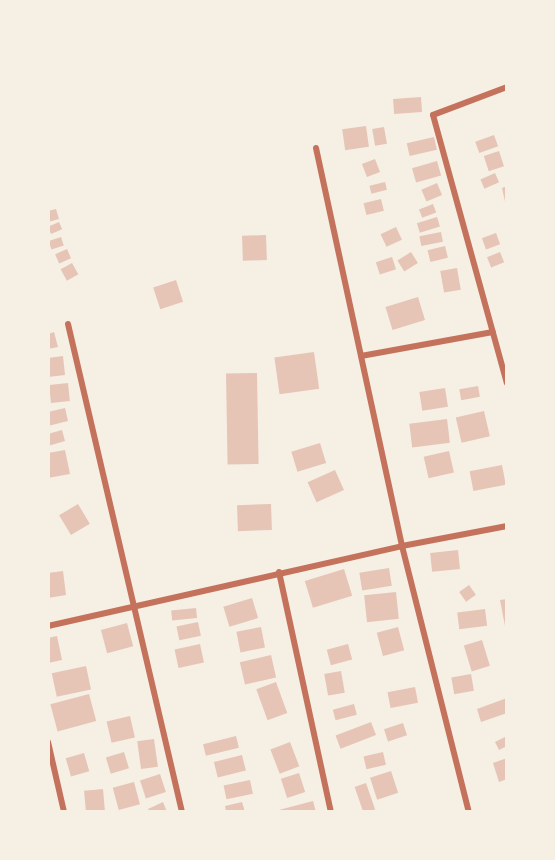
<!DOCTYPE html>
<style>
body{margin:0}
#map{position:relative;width:555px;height:860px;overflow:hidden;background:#f6efe4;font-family:Manrope,sans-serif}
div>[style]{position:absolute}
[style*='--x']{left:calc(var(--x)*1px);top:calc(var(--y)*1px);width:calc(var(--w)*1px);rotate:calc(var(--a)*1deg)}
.building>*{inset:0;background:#e6c5b7;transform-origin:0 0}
.minor>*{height:6px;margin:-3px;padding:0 3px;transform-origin:3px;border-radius:3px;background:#c5725c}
span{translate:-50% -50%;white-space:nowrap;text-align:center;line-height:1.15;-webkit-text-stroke:4.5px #f6efe4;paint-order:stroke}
.frame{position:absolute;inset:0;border:50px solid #f6efe4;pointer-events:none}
</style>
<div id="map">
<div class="building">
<i style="left:421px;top:97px;width:15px;height:28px;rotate:86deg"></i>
<i style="left:366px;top:126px;width:21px;height:24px;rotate:82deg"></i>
<i style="left:384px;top:127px;width:17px;height:12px;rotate:80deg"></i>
<i style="left:494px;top:135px;width:12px;height:20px;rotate:70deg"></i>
<i style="left:434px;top:137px;width:13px;height:28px;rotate:77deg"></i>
<i style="left:499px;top:151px;width:16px;height:16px;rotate:72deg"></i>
<i style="left:375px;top:159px;width:14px;height:14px;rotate:69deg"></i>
<i style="left:437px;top:161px;width:15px;height:26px;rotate:74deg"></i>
<i style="left:495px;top:173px;width:10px;height:16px;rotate:66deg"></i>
<i style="left:385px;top:182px;width:8px;height:16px;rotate:76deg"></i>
<i style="left:437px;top:183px;width:13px;height:17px;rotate:67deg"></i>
<i style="clip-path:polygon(507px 186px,507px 206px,506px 206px,502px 188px)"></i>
<i style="left:381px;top:199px;width:12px;height:18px;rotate:76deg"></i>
<i style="left:433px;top:204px;width:9px;height:15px;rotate:69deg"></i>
<i style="clip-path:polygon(56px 209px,59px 219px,48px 222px,48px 211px)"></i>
<i style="left:437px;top:217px;width:10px;height:21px;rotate:73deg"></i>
<i style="left:59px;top:222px;width:8px;height:12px;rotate:67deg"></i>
<i style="left:396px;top:227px;width:14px;height:17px;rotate:65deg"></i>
<i style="left:441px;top:232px;width:10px;height:22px;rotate:79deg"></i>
<i style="left:496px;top:233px;width:12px;height:15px;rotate:70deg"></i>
<i style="left:266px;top:235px;width:25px;height:24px;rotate:88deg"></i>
<i style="left:61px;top:237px;width:9px;height:13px;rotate:72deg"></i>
<i style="left:445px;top:246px;width:12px;height:18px;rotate:76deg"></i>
<i style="left:67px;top:249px;width:10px;height:13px;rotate:66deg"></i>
<i style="left:411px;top:252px;width:13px;height:16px;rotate:58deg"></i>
<i style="left:500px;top:252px;width:11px;height:14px;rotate:68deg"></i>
<i style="left:392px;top:257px;width:13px;height:17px;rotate:72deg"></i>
<i style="left:72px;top:263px;width:13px;height:13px;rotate:61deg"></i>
<i style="left:457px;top:268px;width:22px;height:17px;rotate:80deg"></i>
<i style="left:176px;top:280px;width:23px;height:24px;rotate:72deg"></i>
<i style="left:418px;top:297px;width:24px;height:34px;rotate:73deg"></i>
<i style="clip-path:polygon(54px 332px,58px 347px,48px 349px,48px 334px)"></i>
<i style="left:314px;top:352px;width:37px;height:40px;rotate:82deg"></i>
<i style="clip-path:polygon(63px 356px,65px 375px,48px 377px,48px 358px)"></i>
<i style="left:257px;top:373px;width:91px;height:31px;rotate:89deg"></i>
<i style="left:68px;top:383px;width:18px;height:19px;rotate:84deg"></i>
<i style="left:478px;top:386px;width:11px;height:19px;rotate:80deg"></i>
<i style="left:445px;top:388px;width:19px;height:26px;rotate:81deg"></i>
<i style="clip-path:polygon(65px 408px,68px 421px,48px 426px,48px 412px)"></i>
<i style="left:484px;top:411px;width:26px;height:29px;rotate:77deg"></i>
<i style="left:447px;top:419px;width:24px;height:38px;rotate:83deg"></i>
<i style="clip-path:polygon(62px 430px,65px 441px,48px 446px,48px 434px)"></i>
<i style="left:320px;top:443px;width:21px;height:30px;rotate:73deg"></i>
<i style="clip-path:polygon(65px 450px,70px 474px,48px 478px,48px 453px)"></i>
<i style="left:449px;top:451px;width:22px;height:26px;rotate:77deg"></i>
<i style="left:502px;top:465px;width:20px;height:33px;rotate:79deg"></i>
<i style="left:335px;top:470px;width:22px;height:30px;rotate:66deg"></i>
<i style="left:78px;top:504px;width:23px;height:22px;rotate:59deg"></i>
<i style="left:271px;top:504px;width:26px;height:34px;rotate:88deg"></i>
<i style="left:458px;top:550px;width:19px;height:28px;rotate:84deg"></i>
<i style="left:389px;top:568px;width:18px;height:30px;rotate:81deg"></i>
<i style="left:344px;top:569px;width:28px;height:41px;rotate:73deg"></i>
<i style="clip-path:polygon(63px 571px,66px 595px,48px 598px,48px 573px)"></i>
<i style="left:469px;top:585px;width:12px;height:12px;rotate:55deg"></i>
<i style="left:396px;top:592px;width:27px;height:32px;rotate:84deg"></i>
<i style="left:252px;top:598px;width:21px;height:30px;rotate:73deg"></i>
<i style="clip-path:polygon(507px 599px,507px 626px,505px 626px,500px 600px)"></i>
<i style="left:196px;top:608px;width:10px;height:25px;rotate:84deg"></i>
<i style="left:485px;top:609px;width:17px;height:28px;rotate:83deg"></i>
<i style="left:198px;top:622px;width:14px;height:22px;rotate:78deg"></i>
<i style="left:127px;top:623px;width:24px;height:27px;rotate:75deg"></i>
<i style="left:261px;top:627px;width:21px;height:25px;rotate:79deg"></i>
<i style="left:398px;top:627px;width:24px;height:22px;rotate:75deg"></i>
<i style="clip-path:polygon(57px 636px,62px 660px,48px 663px,48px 638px)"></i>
<i style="left:482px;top:640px;width:27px;height:19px;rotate:73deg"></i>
<i style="left:200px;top:644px;width:19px;height:26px;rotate:78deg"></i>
<i style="left:348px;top:644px;width:16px;height:22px;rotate:75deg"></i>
<i style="left:271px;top:655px;width:23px;height:32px;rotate:77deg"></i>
<i style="left:86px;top:666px;width:24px;height:35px;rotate:78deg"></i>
<i style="left:341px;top:671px;width:22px;height:17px;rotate:80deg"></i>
<i style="left:471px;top:674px;width:17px;height:20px;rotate:80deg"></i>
<i style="left:276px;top:682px;width:33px;height:21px;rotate:70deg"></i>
<i style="left:415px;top:687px;width:16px;height:28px;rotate:79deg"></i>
<i style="left:89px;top:694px;width:28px;height:40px;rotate:75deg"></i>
<i style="clip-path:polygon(507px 698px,507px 713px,481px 722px,477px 709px)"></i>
<i style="left:354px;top:704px;width:11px;height:22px;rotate:75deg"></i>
<i style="left:130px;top:716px;width:22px;height:24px;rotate:77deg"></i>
<i style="left:371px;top:722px;width:14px;height:38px;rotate:69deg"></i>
<i style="left:403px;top:723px;width:13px;height:20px;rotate:72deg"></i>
<i style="left:236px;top:736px;width:12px;height:34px;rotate:76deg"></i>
<i style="clip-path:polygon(507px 736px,507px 746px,499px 750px,495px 742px)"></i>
<i style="left:154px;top:739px;width:28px;height:17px;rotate:82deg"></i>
<i style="left:290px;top:742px;width:26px;height:21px;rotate:69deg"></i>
<i style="left:124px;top:752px;width:17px;height:19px;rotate:73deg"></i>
<i style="left:383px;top:752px;width:13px;height:20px;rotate:77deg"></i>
<i style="left:84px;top:753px;width:19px;height:19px;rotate:74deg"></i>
<i style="left:242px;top:755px;width:16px;height:29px;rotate:76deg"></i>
<i style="clip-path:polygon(507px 758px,507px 779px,499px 782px,493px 763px)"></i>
<i style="left:391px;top:771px;width:23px;height:22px;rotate:72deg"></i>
<i style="left:299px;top:773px;width:20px;height:19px;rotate:72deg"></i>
<i style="left:160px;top:774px;width:19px;height:21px;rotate:72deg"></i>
<i style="left:250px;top:780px;width:14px;height:27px;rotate:78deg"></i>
<i style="left:134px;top:782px;width:23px;height:22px;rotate:75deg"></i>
<i style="left:366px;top:783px;width:28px;height:12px;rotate:71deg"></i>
<i style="left:103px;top:789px;width:23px;height:19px;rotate:85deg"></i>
<i style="clip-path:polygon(313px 801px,316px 812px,276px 812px,275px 811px)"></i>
<i style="clip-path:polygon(163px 802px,167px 812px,149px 812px,148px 809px)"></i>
<i style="clip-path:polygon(242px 802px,245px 812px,226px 812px,225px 806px)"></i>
</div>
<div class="minor">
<i style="--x:507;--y:87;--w:79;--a:159.3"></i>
<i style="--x:433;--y:115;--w:278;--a:74.6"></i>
<i style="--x:316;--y:148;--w:407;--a:77.8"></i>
<i style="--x:402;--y:546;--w:274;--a:75.9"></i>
<i style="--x:68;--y:324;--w:501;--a:76.85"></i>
<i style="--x:361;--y:356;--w:134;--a:-10.3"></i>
<i style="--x:279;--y:572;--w:246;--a:77.8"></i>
<i style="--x:48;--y:626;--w:363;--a:-12.7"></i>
<i style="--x:402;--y:546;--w:107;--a:-10.8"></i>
<i style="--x:48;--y:742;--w:72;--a:77.1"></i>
</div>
<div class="frame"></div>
</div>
